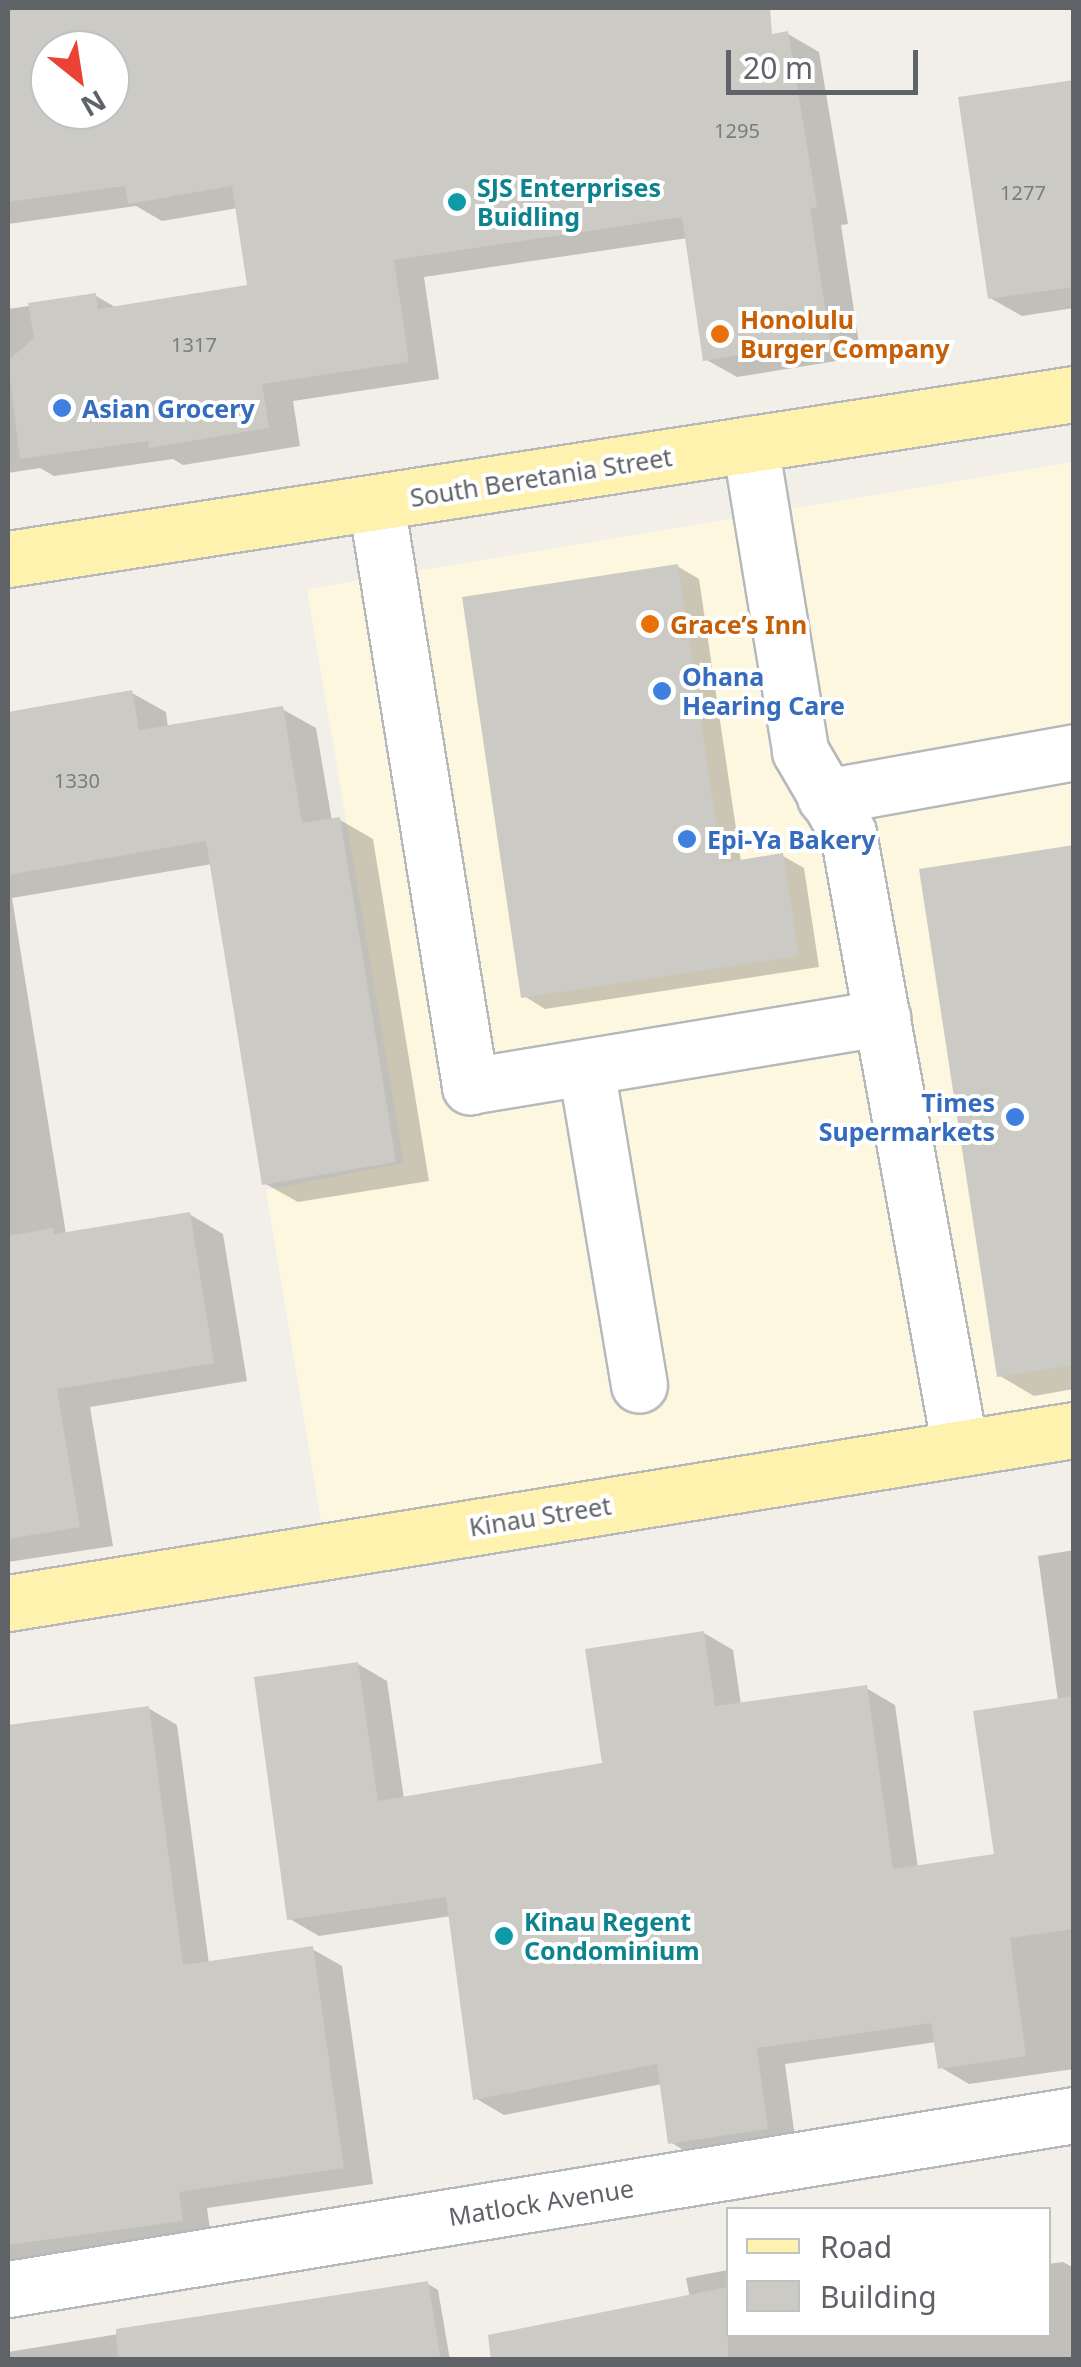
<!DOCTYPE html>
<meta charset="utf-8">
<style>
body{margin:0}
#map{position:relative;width:1081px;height:2367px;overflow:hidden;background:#f1efe8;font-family:"Noto Sans",sans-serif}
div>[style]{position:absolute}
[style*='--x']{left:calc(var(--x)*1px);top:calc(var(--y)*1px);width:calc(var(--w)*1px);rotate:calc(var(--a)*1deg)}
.commercial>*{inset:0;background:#fef7e0}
.shadow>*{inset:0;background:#0003}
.building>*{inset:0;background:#cccac5}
.roads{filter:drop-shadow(2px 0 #b5b8bc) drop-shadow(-2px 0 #b5b8bc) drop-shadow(0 2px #b5b8bc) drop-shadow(0 -2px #b5b8bc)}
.minor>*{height:55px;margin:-27.5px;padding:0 27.5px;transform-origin:27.5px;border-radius:27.5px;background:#fff}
.major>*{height:55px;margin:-27.5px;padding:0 27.5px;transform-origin:27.5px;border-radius:27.5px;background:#fff2af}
.dots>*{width:28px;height:28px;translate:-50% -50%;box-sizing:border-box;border:5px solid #fff;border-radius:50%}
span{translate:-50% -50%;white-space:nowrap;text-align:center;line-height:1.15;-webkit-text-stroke:8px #fff;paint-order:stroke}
.number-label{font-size:20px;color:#7a7d7f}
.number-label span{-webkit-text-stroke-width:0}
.culture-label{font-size:25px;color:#0d838f;font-weight:700}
.left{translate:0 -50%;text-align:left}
.food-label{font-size:25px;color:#c56008;font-weight:700}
.shop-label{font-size:25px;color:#366cbe;font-weight:700}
.right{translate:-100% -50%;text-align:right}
.street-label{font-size:25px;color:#5f6368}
.frame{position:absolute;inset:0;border:10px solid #5f6368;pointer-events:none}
.legend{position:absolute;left:726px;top:2207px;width:325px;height:130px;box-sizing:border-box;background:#fff;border:2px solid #bfc1c3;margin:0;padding:12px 18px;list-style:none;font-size:30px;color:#5f6368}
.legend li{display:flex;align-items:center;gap:20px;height:50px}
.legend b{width:50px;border:2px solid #bfc1c3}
.north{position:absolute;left:30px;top:30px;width:100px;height:100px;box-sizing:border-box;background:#fff;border:2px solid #bfc1c3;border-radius:50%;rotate:150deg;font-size:28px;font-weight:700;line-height:40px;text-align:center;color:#5f6368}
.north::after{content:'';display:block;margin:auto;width:35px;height:45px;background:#ea4335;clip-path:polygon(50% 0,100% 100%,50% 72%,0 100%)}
.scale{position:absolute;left:726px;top:50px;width:192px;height:45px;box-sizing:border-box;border:5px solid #5f6368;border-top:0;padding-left:12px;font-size:30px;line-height:35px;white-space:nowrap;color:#5f6368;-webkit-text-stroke:8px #fff;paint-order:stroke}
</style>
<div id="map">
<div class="commercial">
<i style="clip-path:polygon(1073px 462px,1073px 1432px,326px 1550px,266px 1190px,404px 1163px,307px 589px)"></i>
</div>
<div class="shadow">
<i style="clip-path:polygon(evenodd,8px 8px,678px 8px,685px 51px,788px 34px,819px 52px,848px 224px,841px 225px,861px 357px,737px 377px,705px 359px,688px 238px,424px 277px,439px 379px,293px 401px,300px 446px,183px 465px,173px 459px,54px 476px,40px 468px,8px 473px,8px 309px,96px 296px,117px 308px,250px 287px,238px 208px,162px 221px,136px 206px,8px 224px,8px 8px,50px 50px,110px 50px,110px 110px,50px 110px,50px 50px)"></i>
<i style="clip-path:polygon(1074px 83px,1074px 308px,1022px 316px,990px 298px)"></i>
<i style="clip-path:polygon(677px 566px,699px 579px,741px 862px,783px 856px,804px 868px,819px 967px,545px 1009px,524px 996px)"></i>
<i style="clip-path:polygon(132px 693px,166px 712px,168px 728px,282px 709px,316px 728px,332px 821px,340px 820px,373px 839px,429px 1181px,298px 1202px,264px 1183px,212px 864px,12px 898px,66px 1234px,189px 1214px,223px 1234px,247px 1381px,90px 1407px,113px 1546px,8px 1562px,8px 714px)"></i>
<i style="clip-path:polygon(1074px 847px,1074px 1389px,1034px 1396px,1000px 1376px)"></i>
<i style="clip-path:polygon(1074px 1550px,1074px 2069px,969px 2084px,940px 2067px,936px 2042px,785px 2064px,796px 2145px,699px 2159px,670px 2142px,662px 2084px,504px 2115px,475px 2098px,451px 1916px,319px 1936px,290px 1919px,358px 1664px,387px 1681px,404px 1799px,604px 1765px,704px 1633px,733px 1650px,741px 1705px,866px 1688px,895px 1705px,918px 1868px,997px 1856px,1058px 1701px,1038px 1556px)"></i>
<i style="clip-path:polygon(148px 1708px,177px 1725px,209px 1964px,312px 1949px,342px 1966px,373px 2184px,207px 2208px,211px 2237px,8px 2268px,8px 1727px)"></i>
<i style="clip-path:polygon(1063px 2262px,1074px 2268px,1074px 2360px,562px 2360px,690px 2298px,686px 2278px,728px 2270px,728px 2334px,1048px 2334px,1048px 2264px)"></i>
<i style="clip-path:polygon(428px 2284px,438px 2290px,450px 2360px,8px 2360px,8px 2352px)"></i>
</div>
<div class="building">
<i style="clip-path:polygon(evenodd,8px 8px,770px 8px,772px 34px,788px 31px,817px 207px,810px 208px,830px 340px,703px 361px,682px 217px,629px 225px,394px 260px,409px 362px,262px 384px,269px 428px,149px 448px,148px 441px,20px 459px,8px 361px,34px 338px,28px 303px,96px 293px,98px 309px,247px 285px,232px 186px,128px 204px,125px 186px,8px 202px,8px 8px,50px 50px,110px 50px,110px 110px,50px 110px,50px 50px)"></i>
<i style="clip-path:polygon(1074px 80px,1074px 287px,988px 299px,958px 97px)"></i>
<i style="clip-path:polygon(678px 564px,722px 863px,783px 853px,799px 956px,521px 998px,462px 597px)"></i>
<i style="clip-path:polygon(132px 690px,139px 730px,283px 706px,302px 823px,340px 817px,396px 1162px,262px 1185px,206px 841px,8px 875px,8px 712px)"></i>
<i style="clip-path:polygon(1074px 845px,1074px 1365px,997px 1377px,919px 869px)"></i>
<i style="clip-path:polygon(190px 1212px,214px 1363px,57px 1389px,80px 1527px,8px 1539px,8px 1236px,53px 1228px,54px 1234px)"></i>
<i style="clip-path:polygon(704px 1631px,715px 1706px,867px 1685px,893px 1869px,994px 1854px,973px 1711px,1074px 1696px,1074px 1929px,1010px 1938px,1026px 2056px,938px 2069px,931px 2023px,757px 2048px,768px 2129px,668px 2144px,657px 2064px,473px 2100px,446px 1897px,287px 1920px,254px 1677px,358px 1662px,378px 1801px,602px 1763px,585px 1649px)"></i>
<i style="clip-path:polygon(149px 1706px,183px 1965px,313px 1946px,344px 2168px,179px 2192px,183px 2221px,8px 2245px,8px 1725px)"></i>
<i style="clip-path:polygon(428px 2281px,441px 2360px,118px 2360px,116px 2329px)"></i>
<i style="clip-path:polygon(728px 2287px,728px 2360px,491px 2360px,488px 2335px)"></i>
</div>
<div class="roads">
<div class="minor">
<i style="--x:750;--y:444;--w:311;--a:80.7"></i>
<i style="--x:800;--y:751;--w:95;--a:59.7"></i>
<i style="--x:848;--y:833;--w:625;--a:79.68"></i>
<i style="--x:376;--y:503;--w:591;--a:80.84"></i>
<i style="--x:470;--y:1086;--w:418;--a:-9.4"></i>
<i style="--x:825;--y:797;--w:253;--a:-10.2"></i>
<i style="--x:586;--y:1068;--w:321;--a:80.5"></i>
<i style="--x:8;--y:2289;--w:1080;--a:-9.27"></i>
</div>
<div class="major">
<i style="--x:8;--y:559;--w:1079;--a:-8.8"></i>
<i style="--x:8;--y:1603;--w:1080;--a:-9.22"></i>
</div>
</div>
<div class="dots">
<i style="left:457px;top:202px;background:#0f9aa8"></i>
<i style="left:720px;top:334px;background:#e8710a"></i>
<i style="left:62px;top:408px;background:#3f7fe0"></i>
<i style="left:650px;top:624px;background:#e8710a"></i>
<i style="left:662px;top:691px;background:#3f7fe0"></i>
<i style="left:687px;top:839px;background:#3f7fe0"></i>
<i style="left:1015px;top:1117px;background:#3f7fe0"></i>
<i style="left:504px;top:1936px;background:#0f9aa8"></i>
</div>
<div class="number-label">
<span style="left:737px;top:130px">1295</span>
<span style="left:1023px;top:192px">1277</span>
<span style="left:194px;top:344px">1317</span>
<span style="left:77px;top:780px">1330</span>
</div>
<div class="culture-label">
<span class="left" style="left:477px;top:202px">SJS Enterprises<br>Buidling</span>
<span class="left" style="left:524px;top:1936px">Kinau Regent<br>Condominium</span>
</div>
<div class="food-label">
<span class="left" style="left:740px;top:334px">Honolulu<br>Burger Company</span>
<span class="left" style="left:670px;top:624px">Grace’s Inn</span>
</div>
<div class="shop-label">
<span class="left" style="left:82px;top:408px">Asian Grocery</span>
<span class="left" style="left:682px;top:691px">Ohana<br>Hearing Care</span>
<span class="left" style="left:707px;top:839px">Epi-Ya Bakery</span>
<span class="right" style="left:995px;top:1117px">Times<br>Supermarkets</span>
</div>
<div class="street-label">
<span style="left:541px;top:477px;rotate:-9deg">South Beretania Street</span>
<span style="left:540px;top:1516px;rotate:-9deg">Kinau Street</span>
<span style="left:541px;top:2202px;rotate:-9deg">Matlock Avenue</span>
</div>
<div class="frame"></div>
<ul class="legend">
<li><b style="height:12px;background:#fff2af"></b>Road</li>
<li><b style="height:28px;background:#cccac5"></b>Building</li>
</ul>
<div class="north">N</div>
<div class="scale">20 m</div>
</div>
